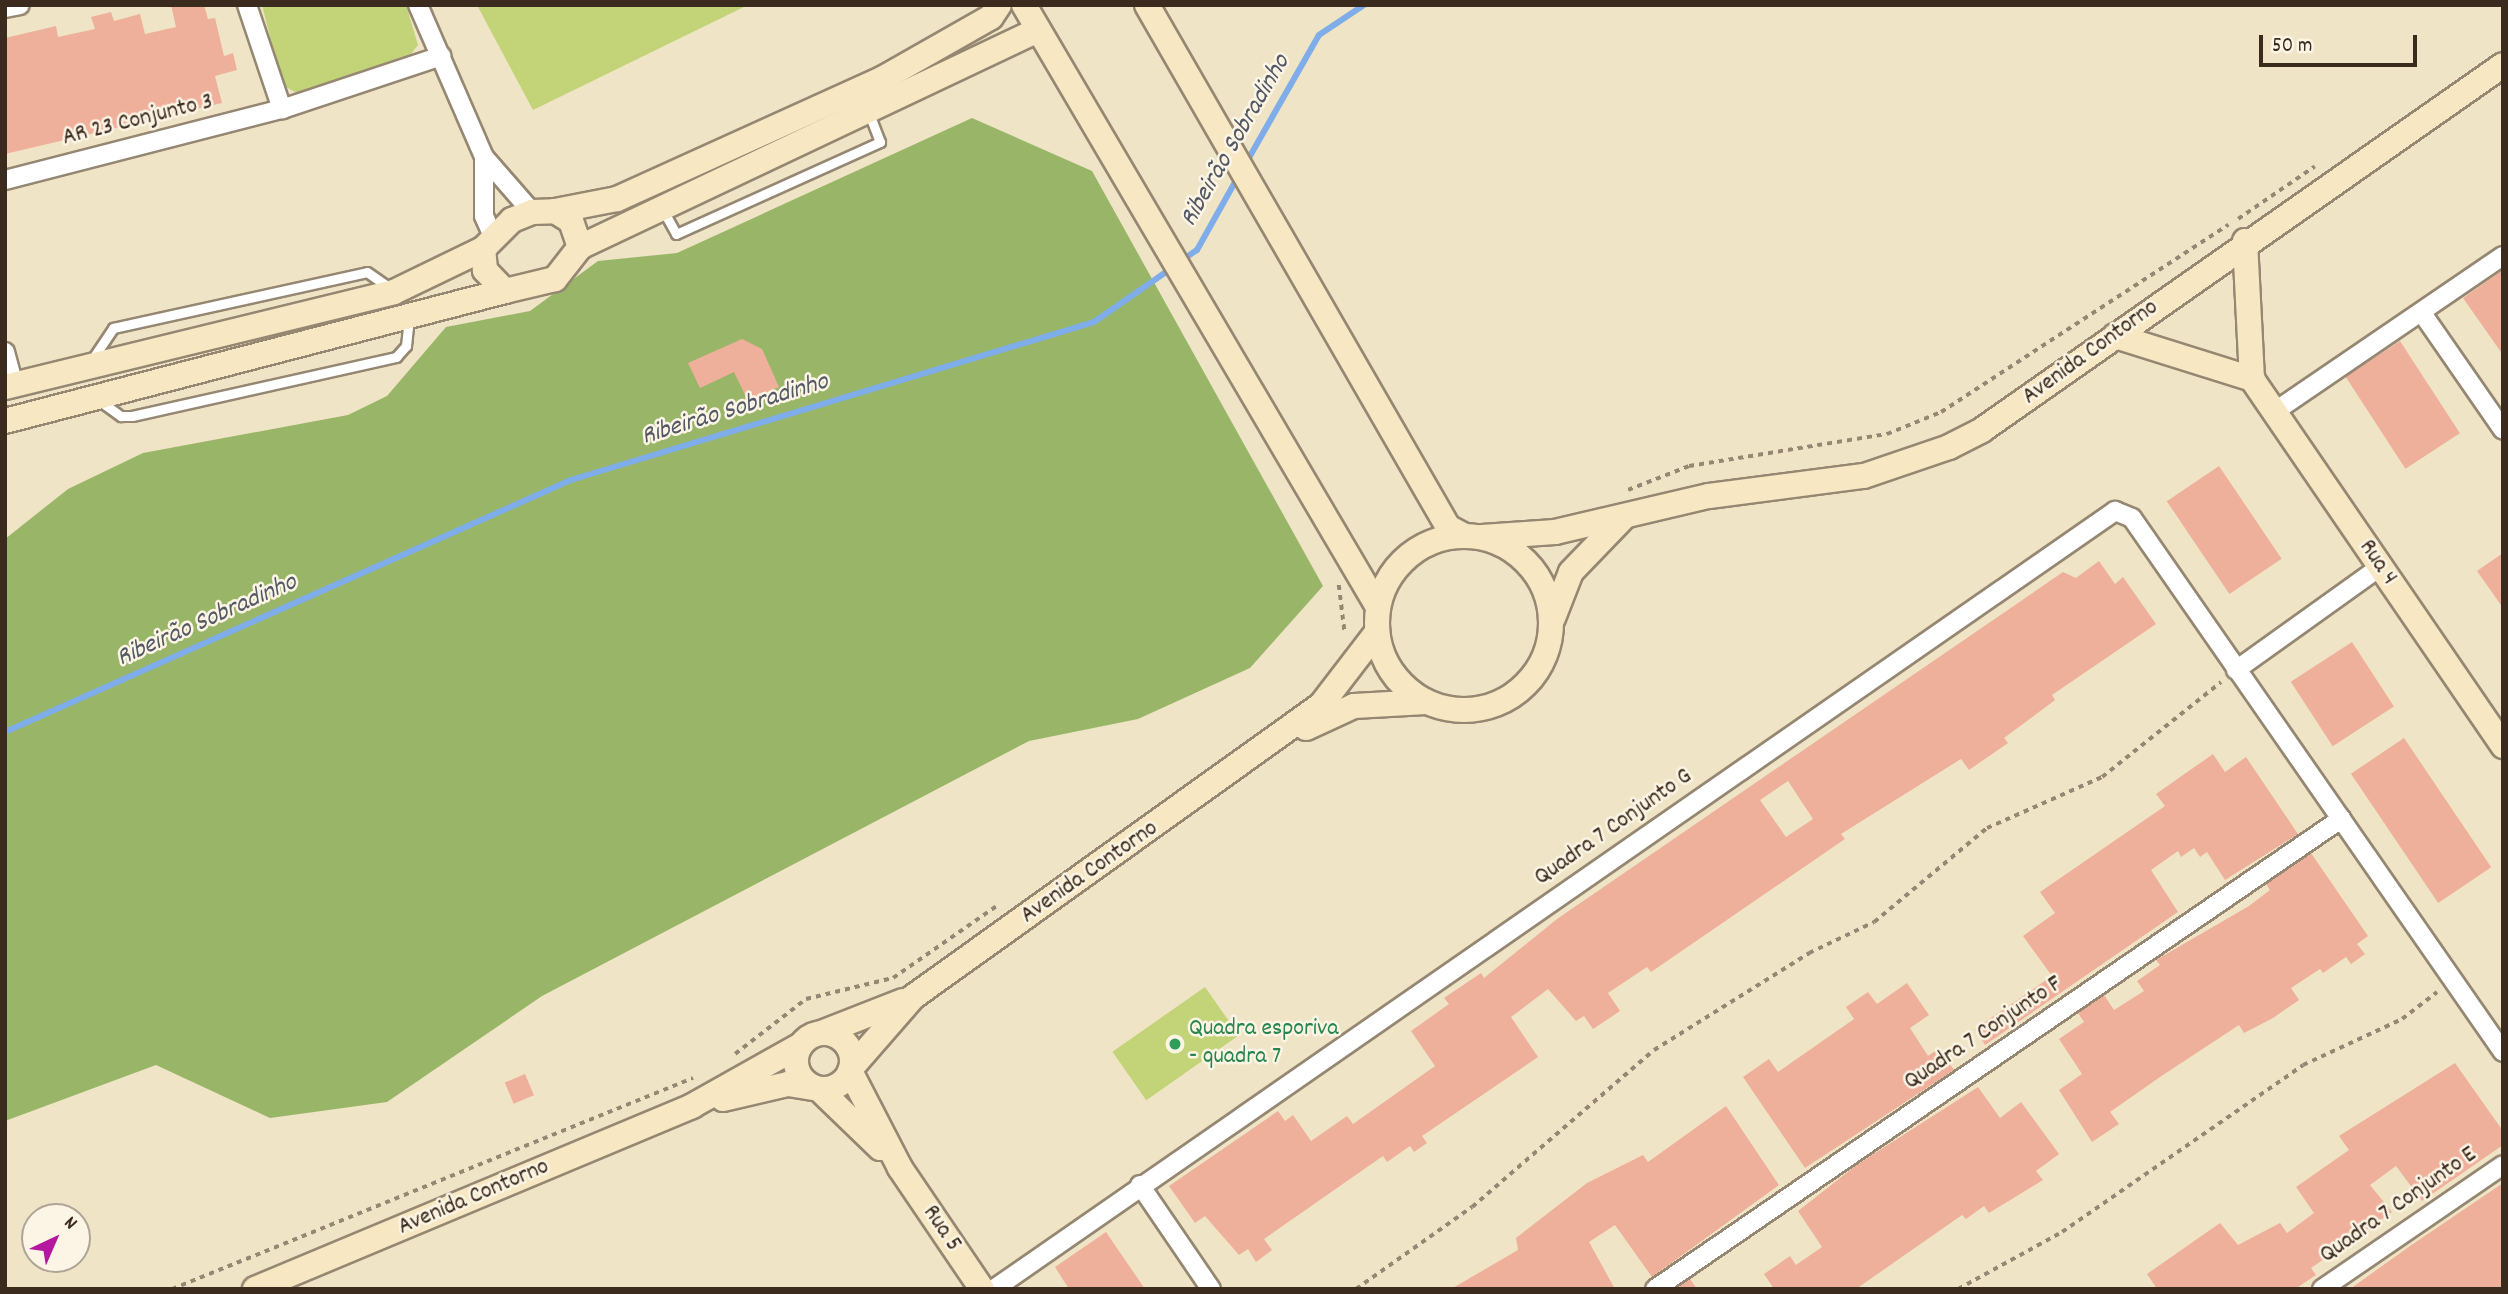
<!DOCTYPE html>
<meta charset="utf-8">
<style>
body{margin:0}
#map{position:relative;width:2508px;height:1294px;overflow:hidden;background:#efe4c5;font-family:Dekko,sans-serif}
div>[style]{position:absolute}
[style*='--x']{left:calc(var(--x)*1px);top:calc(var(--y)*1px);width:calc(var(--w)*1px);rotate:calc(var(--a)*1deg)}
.green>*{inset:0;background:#c2d477;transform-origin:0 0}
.forest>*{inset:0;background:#99b668}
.stream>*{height:6px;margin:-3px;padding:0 3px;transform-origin:3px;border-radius:3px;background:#7fade9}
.building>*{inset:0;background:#efb09b;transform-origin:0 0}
.path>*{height:3.5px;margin-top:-1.75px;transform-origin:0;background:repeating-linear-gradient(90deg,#958772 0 5px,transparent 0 10px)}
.roads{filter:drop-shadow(2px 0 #958772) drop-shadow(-2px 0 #958772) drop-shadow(0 2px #958772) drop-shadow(0 -2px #958772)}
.lane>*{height:9px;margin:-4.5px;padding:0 4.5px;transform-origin:4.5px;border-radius:4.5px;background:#fff}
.street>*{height:18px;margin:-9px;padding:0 9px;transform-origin:9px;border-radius:9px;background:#fff}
.secondary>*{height:24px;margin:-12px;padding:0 12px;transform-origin:12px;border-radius:12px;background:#f7e8c3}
.secondary>.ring{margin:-12px;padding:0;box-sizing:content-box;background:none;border:24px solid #f7e8c3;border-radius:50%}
.dots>*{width:19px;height:19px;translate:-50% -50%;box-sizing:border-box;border:4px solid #fcf5e5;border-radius:50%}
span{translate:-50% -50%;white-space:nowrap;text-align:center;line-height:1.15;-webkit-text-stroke:5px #fcf5e5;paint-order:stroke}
.street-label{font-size:24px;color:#3b2a1e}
.leisure-label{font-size:24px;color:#27864d}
.left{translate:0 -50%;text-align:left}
.water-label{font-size:26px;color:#535865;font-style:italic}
.frame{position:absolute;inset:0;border:7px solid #3b2a1e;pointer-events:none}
.north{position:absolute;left:21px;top:1203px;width:70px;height:70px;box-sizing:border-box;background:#fcf5e5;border:2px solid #afa495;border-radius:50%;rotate:44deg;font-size:19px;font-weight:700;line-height:28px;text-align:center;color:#3b2a1e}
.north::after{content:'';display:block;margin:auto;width:24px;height:32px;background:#b5179e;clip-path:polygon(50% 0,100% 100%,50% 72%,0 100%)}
.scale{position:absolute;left:2259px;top:35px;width:158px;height:32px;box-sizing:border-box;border:4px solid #3b2a1e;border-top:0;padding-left:9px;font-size:21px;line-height:24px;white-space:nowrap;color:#3b2a1e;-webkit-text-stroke:5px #fcf5e5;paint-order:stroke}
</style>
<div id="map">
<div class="green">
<i style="clip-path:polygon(262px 5px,406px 5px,418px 45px,411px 54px,297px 93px,282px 85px)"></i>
<i style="clip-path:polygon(477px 5px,748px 5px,533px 110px)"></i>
<i style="left:1205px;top:987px;width:59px;height:113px;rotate:55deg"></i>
</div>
<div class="forest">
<i style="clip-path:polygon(972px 118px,1092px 171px,1323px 586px,1250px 668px,1138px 719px,1029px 741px,542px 996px,387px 1102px,270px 1118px,156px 1065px,5px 1121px,5px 539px,68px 489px,143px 453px,348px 415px,387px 396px,446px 327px,530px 311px,598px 261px,677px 253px)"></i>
</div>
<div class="stream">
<i style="--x:1246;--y:163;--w:147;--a:-60.3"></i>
<i style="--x:1319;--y:35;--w:54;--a:-33.7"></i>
<i style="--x:1181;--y:261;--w:19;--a:-35"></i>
<i style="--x:1197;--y:250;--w:86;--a:-60.8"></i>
<i style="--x:5;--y:732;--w:620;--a:-24"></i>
<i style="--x:571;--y:480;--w:546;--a:-16.81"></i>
<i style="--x:1094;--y:322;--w:96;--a:-34.8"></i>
</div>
<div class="building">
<i style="clip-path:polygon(171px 5px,204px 5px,208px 19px,215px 18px,224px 56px,233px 53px,237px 70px,215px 76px,222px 103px,5px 154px,5px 38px,56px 26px,58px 37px,95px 29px,91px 17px,111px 12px,114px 21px,140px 14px,145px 34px,176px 27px)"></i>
<i style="clip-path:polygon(2503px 270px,2503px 355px,2463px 298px)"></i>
<i style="clip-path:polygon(742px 339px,762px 349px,779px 387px,748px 401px,734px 372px,700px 388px,688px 363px)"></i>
<i style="left:2400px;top:341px;width:110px;height:65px;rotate:57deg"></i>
<i style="left:2219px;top:466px;width:112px;height:63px;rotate:56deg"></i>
<i style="clip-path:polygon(2503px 553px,2503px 608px,2477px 571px)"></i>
<i style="clip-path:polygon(evenodd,2099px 561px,2115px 584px,2123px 577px,2156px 624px,2052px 695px,2055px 700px,2004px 738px,2008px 743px,1969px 770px,1961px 759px,1841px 834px,1845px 839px,1651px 972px,1647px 967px,1608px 993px,1620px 1011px,1593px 1029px,1584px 1016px,1576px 1021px,1548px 989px,1511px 1017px,1538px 1057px,1422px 1136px,1427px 1143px,1414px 1152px,1410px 1146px,1387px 1162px,1383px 1156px,1264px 1239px,1272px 1250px,1256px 1262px,1248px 1249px,1239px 1255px,1205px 1216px,1195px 1223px,1169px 1186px,1278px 1111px,1285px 1121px,1293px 1115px,1311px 1141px,1347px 1116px,1353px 1124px,1435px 1066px,1411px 1031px,1449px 1004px,1444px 998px,1481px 973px,1484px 978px,1557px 919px,2063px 572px,2076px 578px,2099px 561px,1788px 781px,1813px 819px,1786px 837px,1760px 800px,1788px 781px)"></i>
<i style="left:2352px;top:642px;width:77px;height:73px;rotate:57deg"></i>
<i style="left:2404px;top:738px;width:156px;height:64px;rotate:56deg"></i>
<i style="clip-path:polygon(2213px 754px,2225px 772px,2246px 757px,2298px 834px,2225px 880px,2207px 852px,2200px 857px,2194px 848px,2181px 857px,2178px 851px,2151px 870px,2178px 912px,1985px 1045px,1975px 1029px,2052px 976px,2023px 936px,2055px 913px,2040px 892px,2165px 806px,2156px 794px)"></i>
<i style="clip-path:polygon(2311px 853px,2368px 936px,2357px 944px,2365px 954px,2351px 964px,2346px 957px,2323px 973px,2320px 969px,2291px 988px,2299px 1000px,2273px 1018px,2244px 1033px,2239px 1025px,2160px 1077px,2110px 1112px,2119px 1124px,2092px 1142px,2059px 1090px,2082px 1074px,2059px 1039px,2084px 1022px,2078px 1013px,2104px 995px,2114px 1010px,2144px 991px,2137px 981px,2160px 965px,2156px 960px,2249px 906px,2270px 890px,2266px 884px)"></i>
<i style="clip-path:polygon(1907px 983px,1929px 1015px,1910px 1028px,1928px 1056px,1939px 1048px,1954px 1070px,1805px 1168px,1743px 1077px,1769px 1059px,1778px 1072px,1854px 1019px,1846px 1007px,1868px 992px,1877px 1004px)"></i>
<i style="clip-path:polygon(2455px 1063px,2503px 1131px,2503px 1145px,2422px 1201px,2396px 1166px,2370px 1185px,2392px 1212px,2311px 1268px,2316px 1275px,2295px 1289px,2157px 1289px,2147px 1274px,2220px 1223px,2238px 1245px,2280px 1223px,2287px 1233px,2314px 1213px,2296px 1187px,2349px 1150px,2339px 1136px)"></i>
<i style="left:525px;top:1074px;width:23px;height:22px;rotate:67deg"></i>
<i style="clip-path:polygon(1978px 1087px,2000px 1118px,2021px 1102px,2059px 1154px,2036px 1171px,2043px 1180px,1989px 1213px,1984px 1206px,1966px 1219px,1962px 1215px,1856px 1289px,1774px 1289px,1764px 1274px,1790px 1256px,1796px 1265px,1822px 1247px,1798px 1211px,1858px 1164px)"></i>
<i style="clip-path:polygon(1726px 1106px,1779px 1185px,1652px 1277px,1615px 1225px,1589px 1242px,1615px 1289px,1451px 1289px,1518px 1250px,1516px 1238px,1587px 1183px,1643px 1155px,1648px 1162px)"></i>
<i style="clip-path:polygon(2503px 1183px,2503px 1289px,2350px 1289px,2410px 1246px)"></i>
<i style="clip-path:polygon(1106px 1232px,1145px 1289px,1069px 1289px,1055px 1267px)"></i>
<i style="clip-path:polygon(1690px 1279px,1697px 1289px,1675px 1289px)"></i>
</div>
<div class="path">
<i style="--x:2238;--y:219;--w:93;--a:-34.5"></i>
<i style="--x:1628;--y:490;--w:66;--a:-21.5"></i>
<i style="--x:1689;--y:466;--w:201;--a:-9.2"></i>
<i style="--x:1887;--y:434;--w:58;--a:-22.2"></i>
<i style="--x:1941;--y:412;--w:343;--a:-33.1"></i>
<i style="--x:1381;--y:569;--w:58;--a:-37.3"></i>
<i style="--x:1339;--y:585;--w:49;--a:83"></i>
<i style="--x:735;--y:1054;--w:90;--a:-37.8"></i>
<i style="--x:806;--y:999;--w:89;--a:-13.6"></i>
<i style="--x:893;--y:978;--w:128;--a:-34.8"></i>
<i style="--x:172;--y:1289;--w:562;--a:-22.05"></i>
<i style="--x:1356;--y:1289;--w:142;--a:-35.3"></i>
<i style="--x:1472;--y:1207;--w:240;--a:-40.8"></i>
<i style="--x:1654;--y:1050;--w:183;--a:-32"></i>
<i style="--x:1809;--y:953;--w:72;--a:-25.5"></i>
<i style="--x:1874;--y:922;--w:147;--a:-39.8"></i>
<i style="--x:1987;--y:828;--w:126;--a:-23.9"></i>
<i style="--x:2102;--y:777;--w:152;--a:-38.6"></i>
<i style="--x:1958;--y:1289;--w:119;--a:-28.7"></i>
<i style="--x:2062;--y:1232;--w:293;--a:-34.7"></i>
<i style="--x:2303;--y:1065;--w:109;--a:-24.9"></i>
<i style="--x:2402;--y:1019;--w:44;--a:-37.6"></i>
</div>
<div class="roads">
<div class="lane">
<i style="--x:664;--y:212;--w:25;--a:61"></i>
<i style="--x:676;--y:234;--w:224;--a:-24.3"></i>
<i style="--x:880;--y:142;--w:31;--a:-111"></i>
<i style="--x:91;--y:361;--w:40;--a:-56"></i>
<i style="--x:113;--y:328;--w:260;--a:-12.4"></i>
<i style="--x:367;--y:272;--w:28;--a:35"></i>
<i style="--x:100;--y:401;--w:26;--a:36"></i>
<i style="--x:121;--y:416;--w:11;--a:0"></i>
<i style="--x:132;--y:416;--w:271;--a:-12.6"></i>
<i style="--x:396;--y:357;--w:15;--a:-48"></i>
<i style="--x:406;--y:346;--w:28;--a:-84"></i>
</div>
<div class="street">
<i style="--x:247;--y:5;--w:110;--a:71.4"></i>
<i style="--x:418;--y:5;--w:166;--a:66.5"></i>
<i style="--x:484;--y:157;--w:73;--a:48.9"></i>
<i style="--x:5;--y:8;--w:15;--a:-11"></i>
<i style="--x:484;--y:157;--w:59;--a:90"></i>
<i style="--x:484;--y:216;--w:22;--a:66"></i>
<i style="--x:5;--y:180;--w:286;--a:-14.4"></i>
<i style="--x:282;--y:109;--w:168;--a:-18.4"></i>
<i style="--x:2422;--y:313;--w:142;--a:55.3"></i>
<i style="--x:5;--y:352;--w:34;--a:75"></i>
<i style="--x:2274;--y:412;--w:277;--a:-34.3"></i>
<i style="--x:2236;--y:670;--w:177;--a:-35.6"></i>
<i style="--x:1140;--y:1185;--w:126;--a:55.7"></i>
<i style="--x:994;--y:1289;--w:1365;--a:-34.76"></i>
<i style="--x:2115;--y:511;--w:18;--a:22"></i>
<i style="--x:2132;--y:518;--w:650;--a:55.21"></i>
<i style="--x:1655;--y:1289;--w:832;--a:-34.42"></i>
<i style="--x:2322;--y:1289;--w:219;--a:-34.4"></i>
</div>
<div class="secondary">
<i style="--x:1024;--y:5;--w:698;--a:59.54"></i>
<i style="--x:1147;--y:5;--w:603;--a:60.03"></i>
<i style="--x:1448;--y:527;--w:17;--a:28"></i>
<i style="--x:555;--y:211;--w:63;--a:-11"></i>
<i style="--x:617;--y:199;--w:291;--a:-24.4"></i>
<i style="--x:882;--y:79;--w:125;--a:-29.6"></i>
<i style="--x:991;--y:17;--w:14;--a:-56"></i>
<i style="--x:2245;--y:241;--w:138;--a:87.1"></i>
<i style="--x:2252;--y:379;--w:445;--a:55.6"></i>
<i style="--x:580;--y:247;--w:507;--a:-25.35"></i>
<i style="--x:2115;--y:336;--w:144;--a:17.4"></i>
<i style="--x:5;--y:387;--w:400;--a:-13.7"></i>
<i style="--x:394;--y:292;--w:99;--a:-25.8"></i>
<i style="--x:483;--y:249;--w:41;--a:-45"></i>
<i style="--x:512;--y:220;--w:22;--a:-22"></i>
<i style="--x:532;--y:212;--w:23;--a:-2"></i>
<i style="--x:555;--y:211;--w:19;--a:32"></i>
<i style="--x:571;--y:221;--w:28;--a:71"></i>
<i style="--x:580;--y:247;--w:41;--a:128"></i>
<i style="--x:555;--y:279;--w:51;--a:166.5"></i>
<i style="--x:505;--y:291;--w:29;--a:-134"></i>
<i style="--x:485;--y:270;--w:21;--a:-95"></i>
<i style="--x:5;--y:421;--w:517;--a:-14.57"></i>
<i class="ring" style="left:1377px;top:536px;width:150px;height:150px"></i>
<i style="--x:1482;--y:537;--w:73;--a:-3.9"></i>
<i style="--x:1555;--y:532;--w:158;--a:-13.2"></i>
<i style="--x:1709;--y:496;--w:156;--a:-7.4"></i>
<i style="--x:1864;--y:476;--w:90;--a:-18.8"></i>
<i style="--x:1949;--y:447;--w:37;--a:-27"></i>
<i style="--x:1982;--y:430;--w:636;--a:-35.01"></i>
<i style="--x:1553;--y:618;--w:49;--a:-68.6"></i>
<i style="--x:1571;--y:572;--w:75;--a:-46.1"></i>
<i style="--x:1306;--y:728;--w:53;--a:-24.6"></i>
<i style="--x:1354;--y:706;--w:72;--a:-3.2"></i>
<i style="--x:824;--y:1032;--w:85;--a:-21.4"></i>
<i class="ring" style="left:796px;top:1033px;width:32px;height:32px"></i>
<i style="--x:852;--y:1067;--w:93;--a:-48.9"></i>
<i style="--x:913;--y:997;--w:502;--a:-35.59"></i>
<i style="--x:1321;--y:705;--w:92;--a:-52.5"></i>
<i style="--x:850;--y:1071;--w:109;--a:62.7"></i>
<i style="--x:900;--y:1168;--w:146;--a:55.9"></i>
<i style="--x:819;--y:1089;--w:85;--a:44"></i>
<i style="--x:723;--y:1099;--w:67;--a:-13"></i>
<i style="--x:788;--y:1084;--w:25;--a:9"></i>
<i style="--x:255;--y:1289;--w:474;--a:-22.7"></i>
<i style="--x:692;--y:1106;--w:123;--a:-29.3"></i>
</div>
</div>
<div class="dots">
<i style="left:1175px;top:1044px;background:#2e9e5b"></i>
</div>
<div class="street-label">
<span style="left:138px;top:121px;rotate:-14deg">AR 23 Conjunto 3</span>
<span style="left:2091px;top:353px;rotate:-36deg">Avenida Contorno</span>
<span style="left:2377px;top:563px;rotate:56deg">Rua 4</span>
<span style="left:1614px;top:828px;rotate:-35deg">Quadra 7 Conjunto G</span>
<span style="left:1090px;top:873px;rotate:-35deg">Avenida Contorno</span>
<span style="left:1984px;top:1034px;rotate:-34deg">Quadra 7 Conjunto F</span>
<span style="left:474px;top:1198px;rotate:-23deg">Avenida Contorno</span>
<span style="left:2399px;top:1206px;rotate:-35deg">Quadra 7 Conjunto E</span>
<span style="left:941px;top:1229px;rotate:56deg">Rua 5</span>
</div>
<div class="leisure-label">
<span class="left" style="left:1189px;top:1044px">Quadra esporiva<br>- quadra 7</span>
</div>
<div class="water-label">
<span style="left:1236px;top:141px;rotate:-60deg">Ribeirão Sobradinho</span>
<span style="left:735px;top:410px;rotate:-17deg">Ribeirão Sobradinho</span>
<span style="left:207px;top:621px;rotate:-24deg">Ribeirão Sobradinho</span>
</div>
<div class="frame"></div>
<div class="north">N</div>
<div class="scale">50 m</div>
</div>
